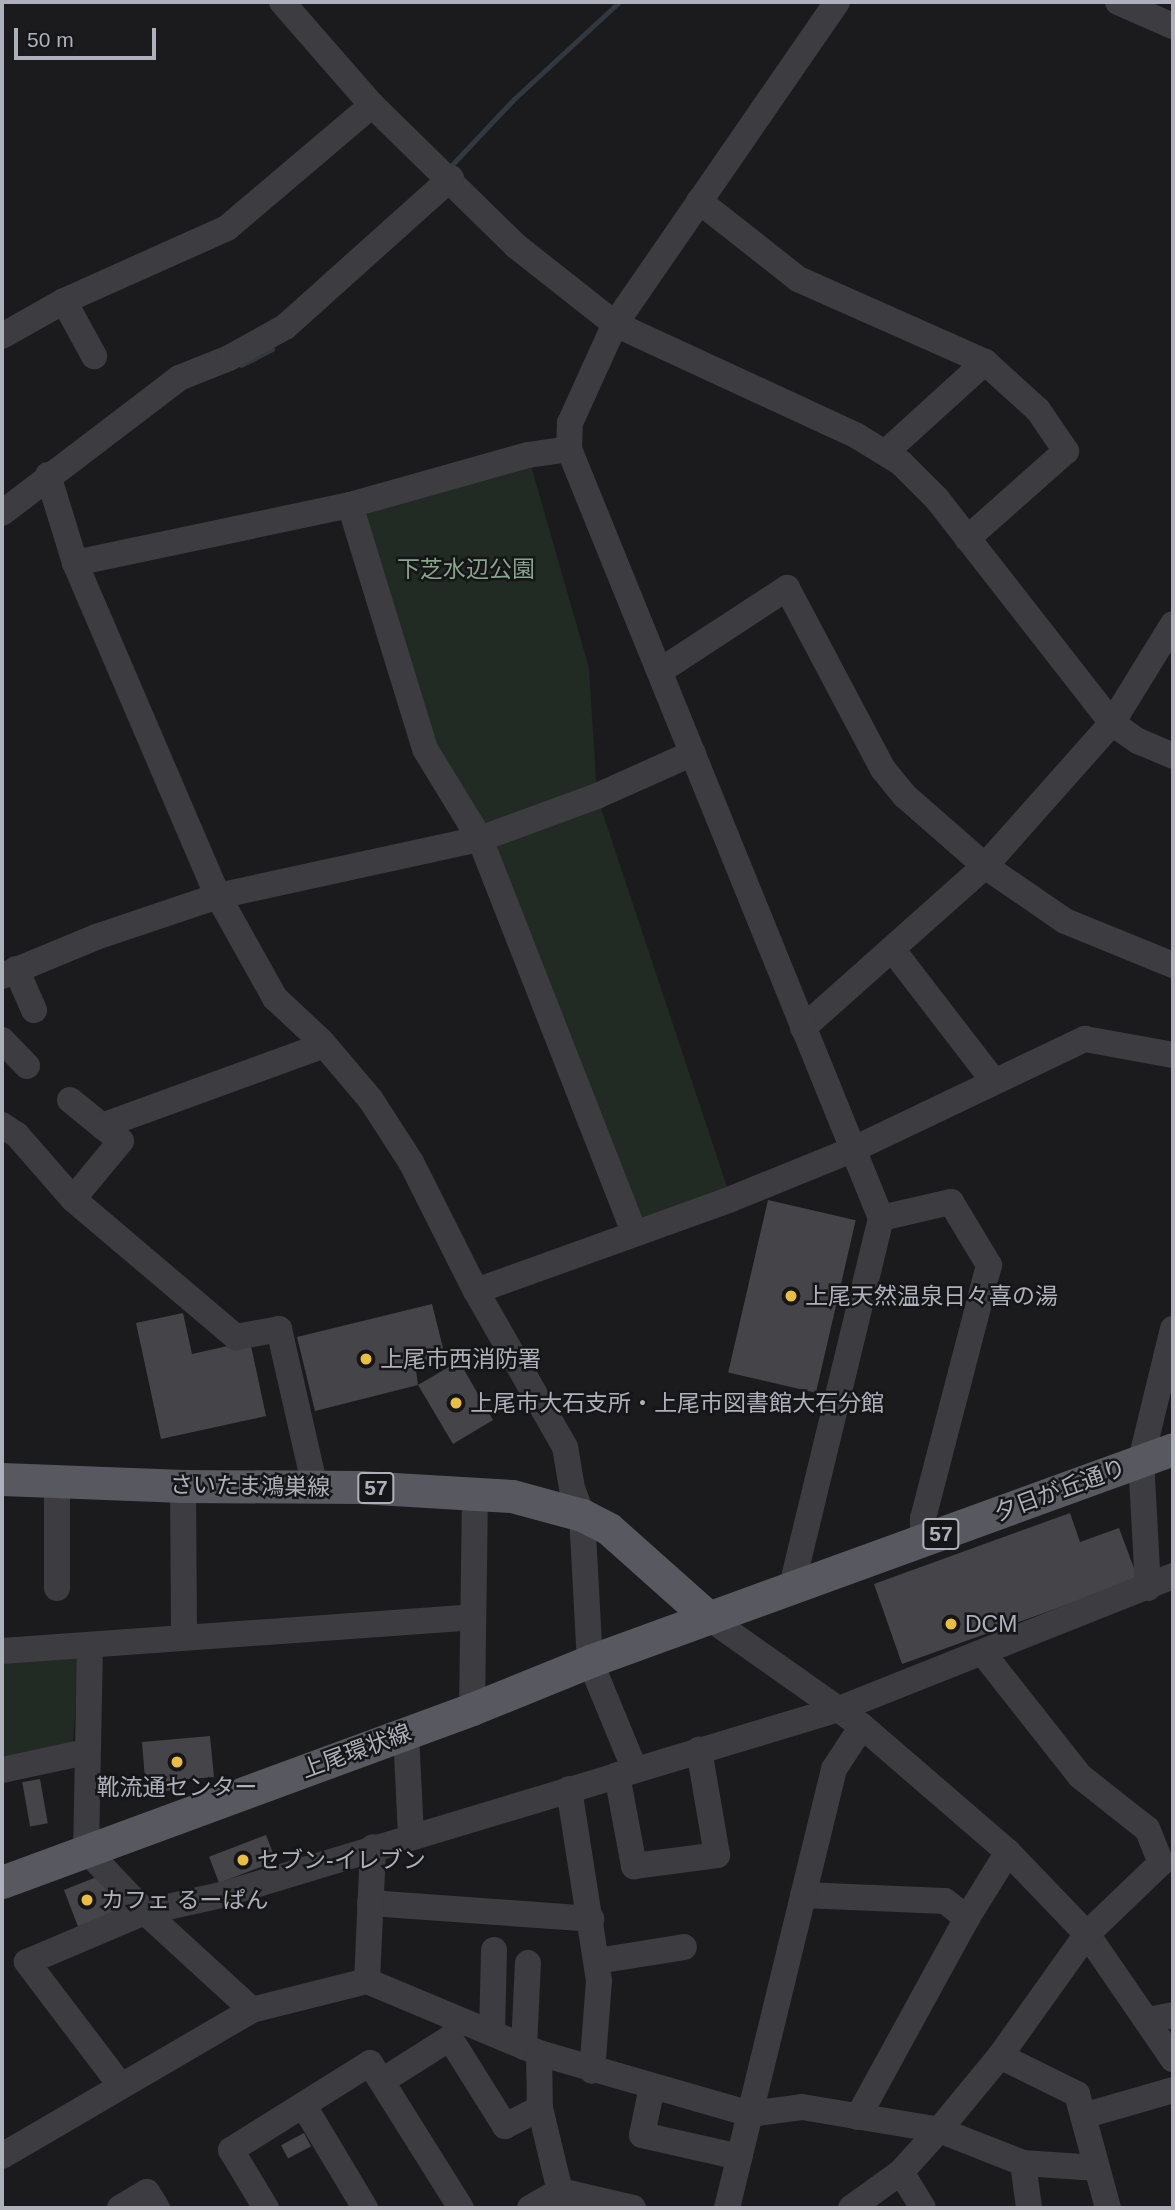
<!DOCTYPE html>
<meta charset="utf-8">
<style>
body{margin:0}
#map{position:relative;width:1175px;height:2210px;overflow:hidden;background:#1b1a1d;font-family:Helvetica,"Noto Sans JP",sans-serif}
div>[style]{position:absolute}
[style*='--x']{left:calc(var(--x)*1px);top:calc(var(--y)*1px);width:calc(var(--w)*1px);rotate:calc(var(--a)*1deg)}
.green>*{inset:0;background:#222a24}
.stream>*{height:5px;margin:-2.5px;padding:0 2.5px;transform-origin:2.5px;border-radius:2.5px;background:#313840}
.building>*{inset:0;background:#454549;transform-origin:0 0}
.minor>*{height:26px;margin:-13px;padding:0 13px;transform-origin:13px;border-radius:13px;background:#3c3c41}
.major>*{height:33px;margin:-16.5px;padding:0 16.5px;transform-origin:16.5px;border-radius:16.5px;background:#585960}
.dots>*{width:19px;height:19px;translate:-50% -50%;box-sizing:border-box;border:4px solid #161518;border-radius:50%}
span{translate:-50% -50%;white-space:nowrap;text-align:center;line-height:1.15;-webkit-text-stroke:5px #161518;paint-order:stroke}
.shield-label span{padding:2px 5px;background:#161518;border:2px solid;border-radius:5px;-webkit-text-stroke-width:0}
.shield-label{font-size:21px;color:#aeb1bb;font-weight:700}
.park-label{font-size:23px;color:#86a58a}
.poi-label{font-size:23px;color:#aeb1bb}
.left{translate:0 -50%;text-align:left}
.street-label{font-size:23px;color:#aeb1bb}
.frame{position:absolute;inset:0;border:4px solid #aeb1bb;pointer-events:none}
.scale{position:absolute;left:14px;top:28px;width:142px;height:32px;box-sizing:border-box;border:4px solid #aeb1bb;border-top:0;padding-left:9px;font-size:21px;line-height:24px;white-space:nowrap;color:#aeb1bb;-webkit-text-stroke:5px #161518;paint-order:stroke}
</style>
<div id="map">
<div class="green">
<i style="clip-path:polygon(528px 455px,589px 668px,597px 796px,731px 1199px,635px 1234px,480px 839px,425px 749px,350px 505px)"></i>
<i style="clip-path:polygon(79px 1654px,73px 1744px,2px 1757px,2px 1659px)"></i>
</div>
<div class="stream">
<i style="--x:447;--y:170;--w:98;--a:-46.7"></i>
<i style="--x:514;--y:99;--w:143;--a:-42.7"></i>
<i style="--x:241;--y:365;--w:35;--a:-27"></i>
</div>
<div class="building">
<i style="left:768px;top:1200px;width:90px;height:177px;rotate:13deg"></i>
<i style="clip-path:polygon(432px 1304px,445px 1356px,415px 1363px,418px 1385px,459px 1361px,493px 1420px,453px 1444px,418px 1385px,315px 1411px,297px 1337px)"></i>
<i style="clip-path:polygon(183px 1313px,192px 1354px,250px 1341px,266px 1416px,161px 1439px,136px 1323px)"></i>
<i style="clip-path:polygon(1070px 1513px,1080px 1542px,1119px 1528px,1138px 1579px,902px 1664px,874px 1584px)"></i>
<i style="clip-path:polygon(210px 1736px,214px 1777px,177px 1780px,178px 1790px,146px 1792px,142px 1742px)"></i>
<i style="left:40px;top:1779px;width:45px;height:18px;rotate:80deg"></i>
<i style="left:266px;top:1835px;width:28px;height:61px;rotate:69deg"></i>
<i style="clip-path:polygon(99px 1876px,116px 1891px,125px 1912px,79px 1929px,64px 1890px)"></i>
<i style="left:304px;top:2133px;width:15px;height:26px;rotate:62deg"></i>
</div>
<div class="minor">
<i style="--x:282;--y:2;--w:137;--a:48.9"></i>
<i style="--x:372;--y:105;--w:202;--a:44.4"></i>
<i style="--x:516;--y:246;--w:126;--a:38.2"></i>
<i style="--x:615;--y:324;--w:267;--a:24.8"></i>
<i style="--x:857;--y:436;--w:52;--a:31.5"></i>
<i style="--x:901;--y:463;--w:51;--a:45"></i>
<i style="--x:937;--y:499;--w:284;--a:52"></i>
<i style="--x:1112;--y:723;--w:32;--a:35"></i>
<i style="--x:1138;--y:741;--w:38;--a:23"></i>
<i style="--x:1118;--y:2;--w:60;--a:23.6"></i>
<i style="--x:699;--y:201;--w:126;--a:38.2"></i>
<i style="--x:798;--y:279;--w:205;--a:23.9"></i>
<i style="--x:985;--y:362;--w:72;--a:42.2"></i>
<i style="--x:1038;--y:410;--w:50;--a:55.7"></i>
<i style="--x:1066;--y:451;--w:132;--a:138.4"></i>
<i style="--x:64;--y:301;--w:63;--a:61.4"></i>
<i style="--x:2;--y:336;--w:71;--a:-29.4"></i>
<i style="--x:64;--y:301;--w:179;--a:-24.1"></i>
<i style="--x:227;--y:228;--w:190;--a:-40.3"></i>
<i style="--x:886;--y:452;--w:134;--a:-42.3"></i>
<i style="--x:48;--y:475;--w:92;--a:72.9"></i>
<i style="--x:75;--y:563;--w:362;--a:66.8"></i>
<i style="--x:218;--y:896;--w:117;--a:60.8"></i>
<i style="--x:275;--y:998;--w:63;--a:43.1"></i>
<i style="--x:321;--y:1041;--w:77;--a:49.7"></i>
<i style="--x:371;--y:1100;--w:74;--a:57.2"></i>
<i style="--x:411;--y:1162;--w:144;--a:63.3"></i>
<i style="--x:476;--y:1291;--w:180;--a:60.3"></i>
<i style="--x:565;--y:1447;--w:42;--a:80.3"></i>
<i style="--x:572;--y:1488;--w:29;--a:70"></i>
<i style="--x:582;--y:1515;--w:146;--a:86.9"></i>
<i style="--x:590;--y:1661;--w:118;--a:67.6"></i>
<i style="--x:350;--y:505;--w:255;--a:72.9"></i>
<i style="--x:425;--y:749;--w:105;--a:58.6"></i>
<i style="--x:480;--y:839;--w:424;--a:68.6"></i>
<i style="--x:2;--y:513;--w:223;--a:-37.3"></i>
<i style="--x:179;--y:378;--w:54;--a:-21.8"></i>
<i style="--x:229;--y:358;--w:64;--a:-29"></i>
<i style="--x:285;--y:327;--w:223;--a:-41.9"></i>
<i style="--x:75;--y:563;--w:281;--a:-11.9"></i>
<i style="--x:350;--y:505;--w:185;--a:-15.7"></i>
<i style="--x:528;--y:455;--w:41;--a:-8.3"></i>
<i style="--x:660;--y:671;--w:152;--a:-33.2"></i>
<i style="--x:787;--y:588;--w:205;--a:62.1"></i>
<i style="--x:883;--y:769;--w:35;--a:51"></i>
<i style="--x:905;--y:796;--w:106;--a:41.2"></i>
<i style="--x:985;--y:866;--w:97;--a:34.5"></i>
<i style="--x:1065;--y:921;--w:117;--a:22.2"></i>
<i style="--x:892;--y:949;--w:165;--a:52.4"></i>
<i style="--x:16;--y:969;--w:45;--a:66.3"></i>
<i style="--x:2;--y:976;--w:102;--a:-22.5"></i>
<i style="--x:96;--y:937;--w:129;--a:-18.6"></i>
<i style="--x:218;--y:896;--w:268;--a:-12.3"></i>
<i style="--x:480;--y:839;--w:125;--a:-20.2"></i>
<i style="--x:597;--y:796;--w:105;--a:-24.1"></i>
<i style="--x:803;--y:1028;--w:244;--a:-41.7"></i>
<i style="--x:985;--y:866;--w:191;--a:-48.4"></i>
<i style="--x:1112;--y:723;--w:116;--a:-58.4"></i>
<i style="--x:2;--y:1040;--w:36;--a:46"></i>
<i style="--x:70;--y:1100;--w:41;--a:39.1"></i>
<i style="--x:102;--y:1126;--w:236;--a:-20"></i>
<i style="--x:2;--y:1125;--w:18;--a:34"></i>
<i style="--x:17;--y:1135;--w:85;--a:48.8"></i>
<i style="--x:73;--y:1199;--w:214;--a:40.3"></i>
<i style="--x:236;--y:1337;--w:44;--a:-10.5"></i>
<i style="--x:279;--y:1329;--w:162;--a:77.2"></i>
<i style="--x:73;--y:1199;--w:75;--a:-50.4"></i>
<i style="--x:121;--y:1141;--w:24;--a:-142"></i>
<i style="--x:881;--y:1218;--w:72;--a:-12.9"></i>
<i style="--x:951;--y:1202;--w:74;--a:58.9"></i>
<i style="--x:989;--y:1265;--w:261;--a:104.6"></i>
<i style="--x:923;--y:1518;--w:23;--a:90"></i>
<i style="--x:476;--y:1291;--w:271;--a:-19.8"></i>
<i style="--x:731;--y:1199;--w:133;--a:-22.1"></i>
<i style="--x:854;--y:1149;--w:256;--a:-25.5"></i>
<i style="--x:1085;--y:1039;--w:89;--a:10.3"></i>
<i style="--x:183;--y:1486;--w:150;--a:89.6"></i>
<i style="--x:57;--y:1588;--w:107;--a:-90"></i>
<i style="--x:1148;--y:1588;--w:128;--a:-93.1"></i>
<i style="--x:1141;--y:1460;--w:135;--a:-76.3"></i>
<i style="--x:791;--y:1590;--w:383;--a:-76.4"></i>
<i style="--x:881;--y:1218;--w:830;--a:-112.08"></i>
<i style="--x:569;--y:449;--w:26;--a:-88"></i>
<i style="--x:570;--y:423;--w:109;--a:-65.6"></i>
<i style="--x:615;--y:324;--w:391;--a:-55.4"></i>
<i style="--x:709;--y:1618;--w:187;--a:35.2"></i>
<i style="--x:862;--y:1726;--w:193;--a:40.8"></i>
<i style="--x:1008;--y:1852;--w:114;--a:46.1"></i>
<i style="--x:1087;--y:1934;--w:152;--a:55.5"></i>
<i style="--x:90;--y:1645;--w:205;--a:91.1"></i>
<i style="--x:86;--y:1850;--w:86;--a:46.4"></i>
<i style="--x:145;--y:1912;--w:145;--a:42.5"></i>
<i style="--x:2;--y:1651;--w:472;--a:-4.1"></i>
<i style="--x:472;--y:1709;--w:217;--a:-89.2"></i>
<i style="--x:406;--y:1733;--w:103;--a:87.2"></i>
<i style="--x:2;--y:1770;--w:86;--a:-12.1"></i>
<i style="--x:617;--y:1775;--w:93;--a:79.4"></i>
<i style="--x:634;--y:1866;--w:84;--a:-7.5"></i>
<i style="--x:717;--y:1855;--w:107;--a:-99.7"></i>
<i style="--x:569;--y:1789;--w:194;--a:81.1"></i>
<i style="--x:599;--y:1981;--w:90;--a:94.4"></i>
<i style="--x:803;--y:1895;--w:142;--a:2.4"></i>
<i style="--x:945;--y:1901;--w:28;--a:38"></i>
<i style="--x:370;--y:1903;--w:222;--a:4.1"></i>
<i style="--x:597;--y:1961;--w:88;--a:-9.1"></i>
<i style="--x:367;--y:1981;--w:134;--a:-87.4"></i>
<i style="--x:1148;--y:2020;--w:25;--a:-11"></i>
<i style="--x:492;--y:2033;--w:83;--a:-88.6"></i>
<i style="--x:524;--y:2047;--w:84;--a:-87.3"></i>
<i style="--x:539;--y:2053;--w:55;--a:89"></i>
<i style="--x:540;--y:2108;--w:85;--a:76.5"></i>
<i style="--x:560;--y:2191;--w:20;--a:57"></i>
<i style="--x:1000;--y:2056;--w:86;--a:26.3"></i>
<i style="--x:1077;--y:2094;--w:118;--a:74.8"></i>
<i style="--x:382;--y:2081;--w:80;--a:-32.3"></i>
<i style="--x:450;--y:2038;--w:104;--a:58"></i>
<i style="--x:505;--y:2126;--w:39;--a:-27"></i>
<i style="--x:121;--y:2086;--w:156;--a:-127.2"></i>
<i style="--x:27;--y:1962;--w:128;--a:-23"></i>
<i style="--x:145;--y:1912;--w:78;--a:-12.6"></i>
<i style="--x:221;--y:1895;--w:645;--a:-16.75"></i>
<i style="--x:839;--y:1709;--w:360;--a:-21.7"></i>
<i style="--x:652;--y:2087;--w:49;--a:101.8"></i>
<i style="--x:642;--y:2135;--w:100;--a:12.7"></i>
<i style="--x:304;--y:2106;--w:119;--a:59.1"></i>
<i style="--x:1083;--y:2116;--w:94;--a:-16.1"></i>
<i style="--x:858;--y:2117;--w:227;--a:-61.3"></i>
<i style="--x:967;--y:1918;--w:78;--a:-58.2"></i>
<i style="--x:2;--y:2156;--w:290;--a:-30.3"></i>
<i style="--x:252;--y:2010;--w:119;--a:-14.2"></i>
<i style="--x:367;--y:1981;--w:186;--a:22.7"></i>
<i style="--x:539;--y:2053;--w:221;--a:16.1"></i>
<i style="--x:751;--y:2114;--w:51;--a:-7.8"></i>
<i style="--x:802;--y:2107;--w:139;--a:9.5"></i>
<i style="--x:939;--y:2130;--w:90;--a:21.4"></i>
<i style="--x:1023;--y:2163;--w:74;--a:3.9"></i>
<i style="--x:1023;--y:2163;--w:45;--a:82.4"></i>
<i style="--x:901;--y:2172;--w:42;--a:58.6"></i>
<i style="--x:120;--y:2208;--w:31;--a:-31"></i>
<i style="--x:147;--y:2192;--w:19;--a:58"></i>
<i style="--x:266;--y:2208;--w:68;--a:-121.1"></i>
<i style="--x:231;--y:2150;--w:164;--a:-32"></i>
<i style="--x:370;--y:2063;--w:171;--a:57.9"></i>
<i style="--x:530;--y:2208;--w:34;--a:-30"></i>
<i style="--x:560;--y:2191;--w:75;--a:13.1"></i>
<i style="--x:727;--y:2208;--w:452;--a:-76.3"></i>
<i style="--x:834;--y:1769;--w:51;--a:-56.9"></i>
<i style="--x:851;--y:2208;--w:62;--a:-35.8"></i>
<i style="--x:901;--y:2172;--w:57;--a:-47.9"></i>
<i style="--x:939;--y:2130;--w:96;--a:-50.5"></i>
<i style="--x:1000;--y:2056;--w:150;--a:-54.5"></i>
<i style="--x:1087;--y:1934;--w:103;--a:-43.8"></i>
<i style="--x:1161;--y:1863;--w:37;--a:-112"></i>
<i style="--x:1147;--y:1829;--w:85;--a:-141.7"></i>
<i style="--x:1080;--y:1776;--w:157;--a:-128.3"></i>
</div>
<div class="major">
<i style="--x:2;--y:1479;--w:181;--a:2.2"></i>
<i style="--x:183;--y:1486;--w:177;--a:0.3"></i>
<i style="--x:360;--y:1487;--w:152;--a:3.4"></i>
<i style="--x:512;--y:1496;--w:73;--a:15.2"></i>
<i style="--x:582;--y:1515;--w:30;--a:27"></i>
<i style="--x:609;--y:1529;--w:134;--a:41.7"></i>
<i style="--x:2;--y:1882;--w:501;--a:-20.21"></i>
<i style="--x:472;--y:1709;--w:127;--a:-22.1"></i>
<i style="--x:590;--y:1661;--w:620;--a:-19.98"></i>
</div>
<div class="dots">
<i style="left:791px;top:1296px;background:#eabe45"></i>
<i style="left:366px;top:1359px;background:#eabe45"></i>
<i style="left:456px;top:1403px;background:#eabe45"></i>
<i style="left:951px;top:1624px;background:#eabe45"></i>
<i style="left:177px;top:1762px;background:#eabe45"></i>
<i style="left:243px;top:1860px;background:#eabe45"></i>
<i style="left:87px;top:1900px;background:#eabe45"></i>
</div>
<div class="shield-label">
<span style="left:376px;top:1488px">57</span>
<span style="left:941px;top:1534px">57</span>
</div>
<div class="park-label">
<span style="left:466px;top:569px">下芝水辺公園</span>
</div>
<div class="poi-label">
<span class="left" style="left:805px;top:1296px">上尾天然温泉日々喜の湯</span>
<span class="left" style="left:380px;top:1359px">上尾市西消防署</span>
<span class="left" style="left:470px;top:1403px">上尾市大石支所・上尾市図書館大石分館</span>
<span class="left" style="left:965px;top:1624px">DCM</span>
<span style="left:177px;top:1787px">靴流通センター</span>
<span class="left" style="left:257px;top:1860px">セブン-イレブン</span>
<span class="left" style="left:101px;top:1900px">カフェ るーぱん</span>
</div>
<div class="street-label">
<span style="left:250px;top:1486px;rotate:1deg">さいたま鴻巣線</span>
<span style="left:1060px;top:1490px;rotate:-20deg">夕日が丘通り</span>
<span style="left:356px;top:1751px;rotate:-20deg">上尾環状線</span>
</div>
<div class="frame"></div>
<div class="scale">50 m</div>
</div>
